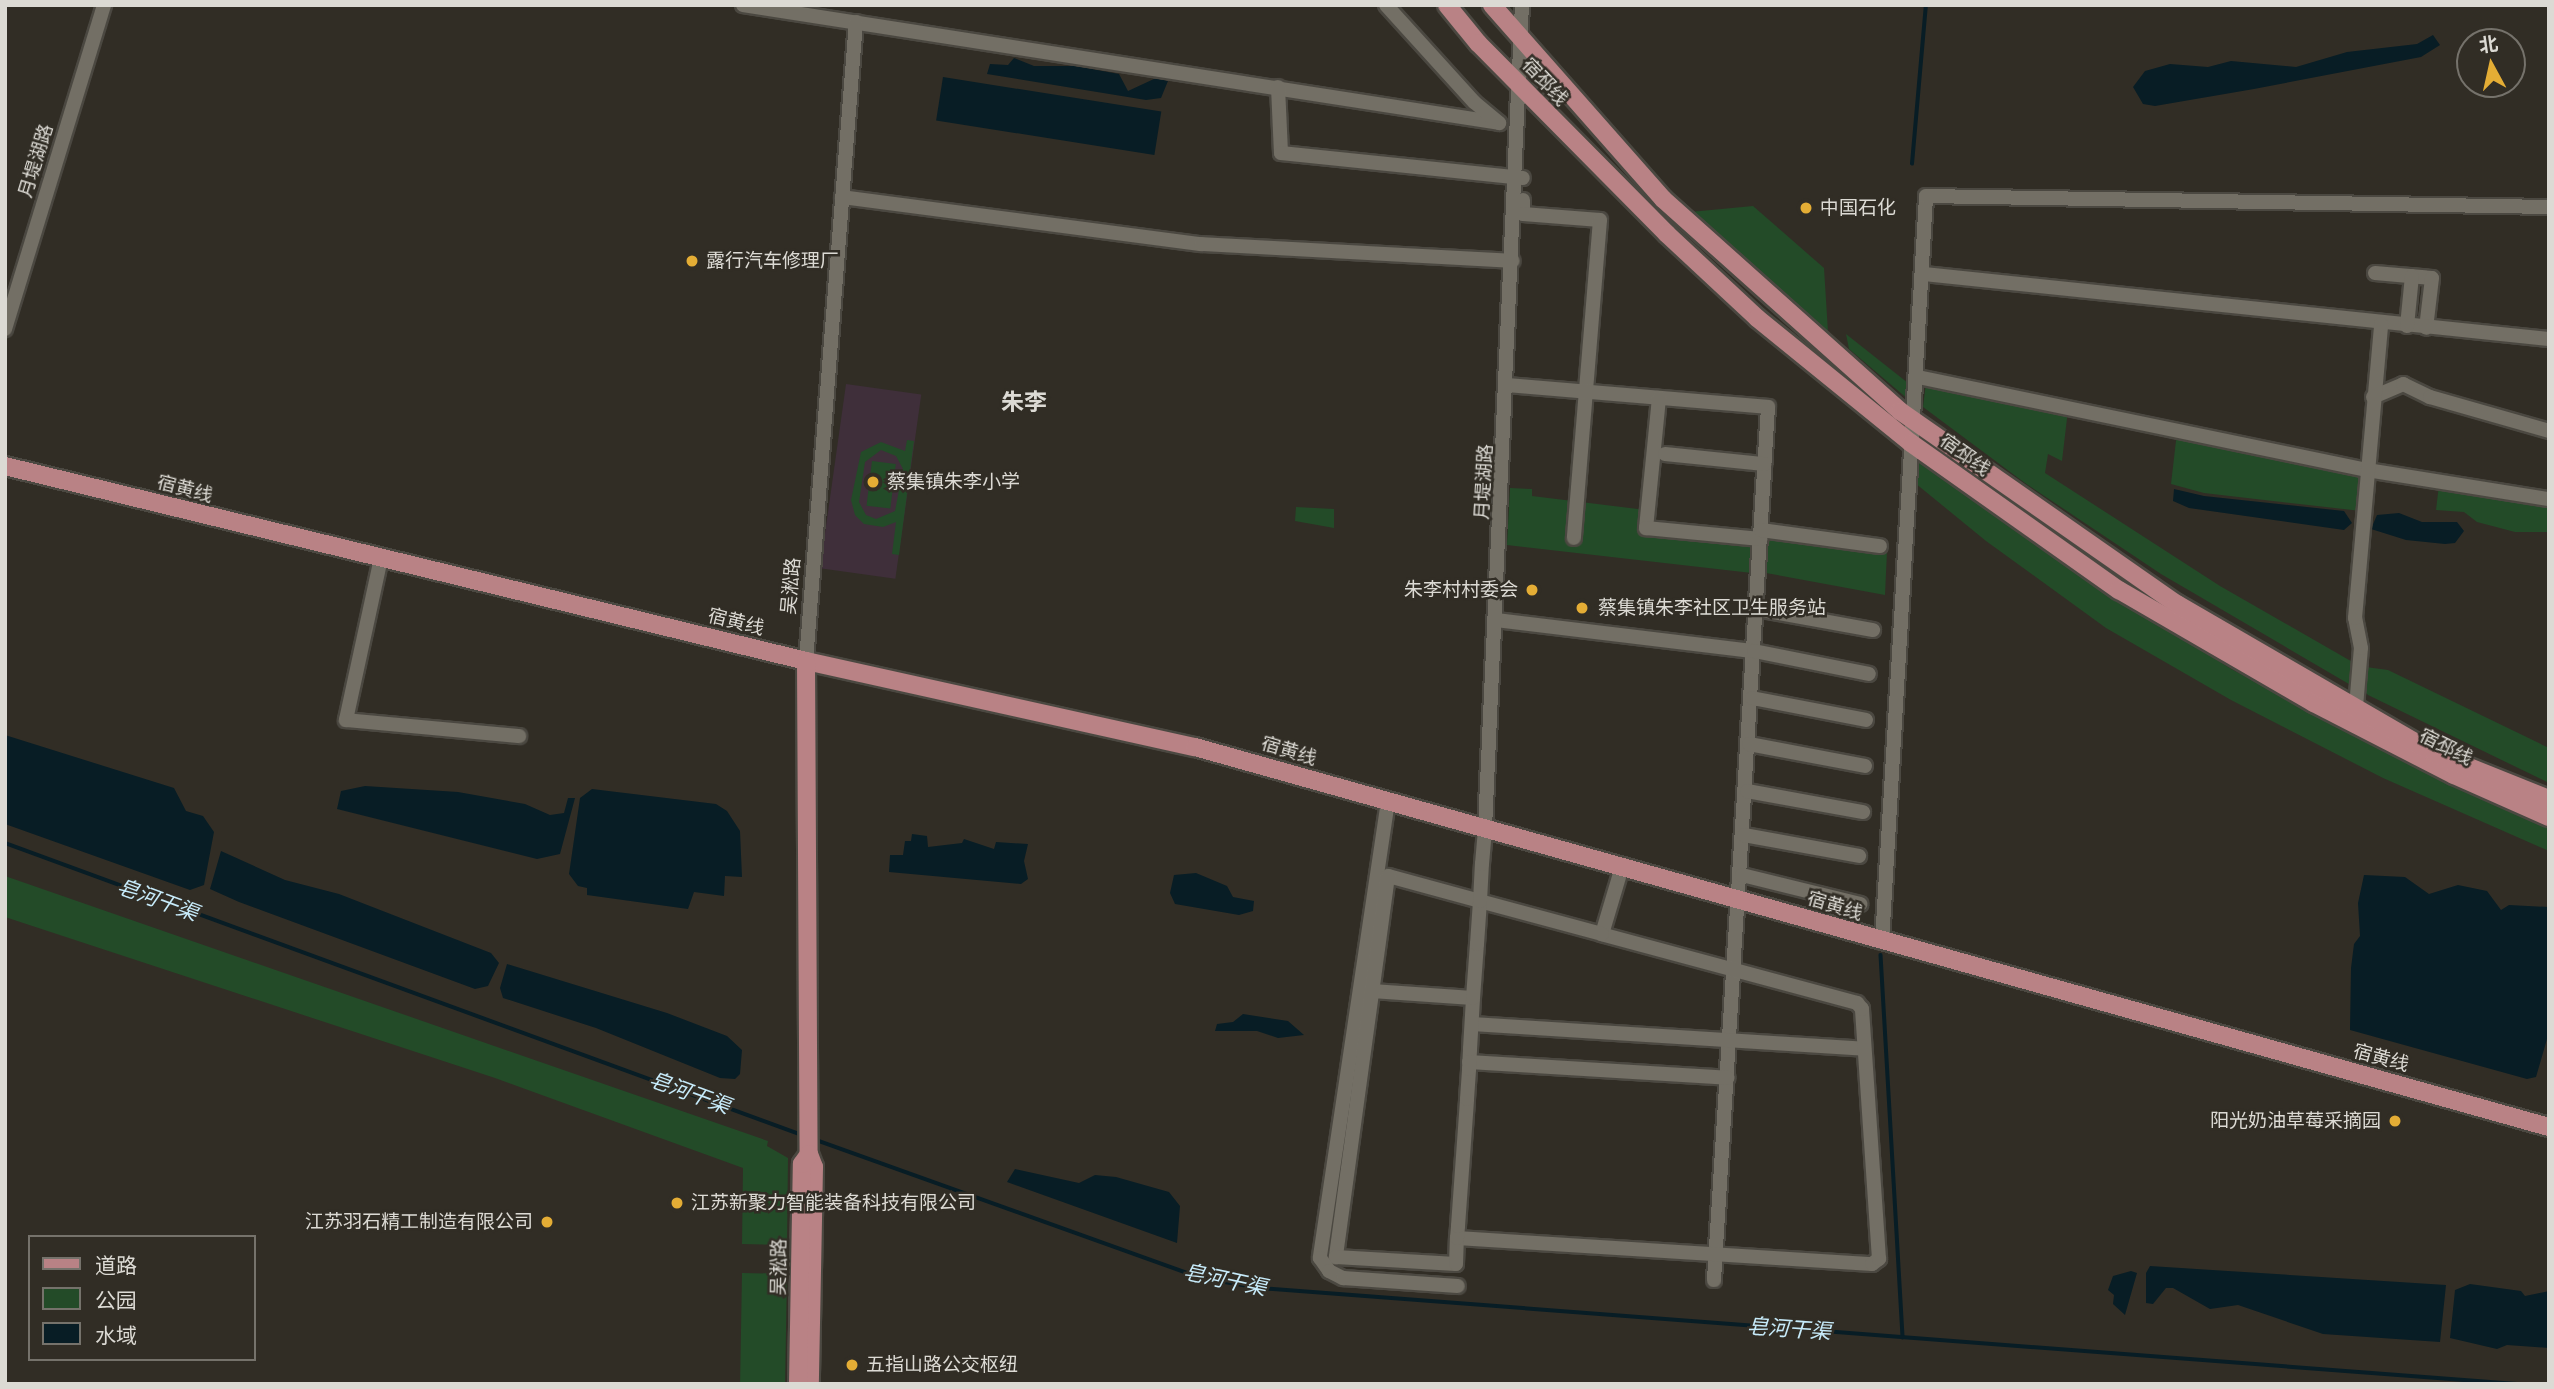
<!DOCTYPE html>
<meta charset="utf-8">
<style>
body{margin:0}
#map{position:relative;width:2554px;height:1389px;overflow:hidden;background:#312d25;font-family:Mulish,"Noto Sans SC",sans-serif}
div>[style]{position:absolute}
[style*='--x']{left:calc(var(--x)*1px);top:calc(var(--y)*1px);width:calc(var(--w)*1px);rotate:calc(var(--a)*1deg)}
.education>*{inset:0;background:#3f2f3a;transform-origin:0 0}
.green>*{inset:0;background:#234b28;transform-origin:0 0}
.water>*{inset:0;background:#081d25;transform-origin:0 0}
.stream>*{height:3.5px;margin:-1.75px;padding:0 1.75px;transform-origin:1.75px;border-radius:1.75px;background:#081d25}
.roads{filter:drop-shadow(2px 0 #4b4841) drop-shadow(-2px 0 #4b4841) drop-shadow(0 2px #4b4841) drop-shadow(0 -2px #4b4841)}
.minor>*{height:14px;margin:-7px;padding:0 7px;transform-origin:7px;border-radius:7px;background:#736f65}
.major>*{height:18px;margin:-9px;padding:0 9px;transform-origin:9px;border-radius:9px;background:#b98285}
.dots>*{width:19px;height:19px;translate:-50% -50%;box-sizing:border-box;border:4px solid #312d25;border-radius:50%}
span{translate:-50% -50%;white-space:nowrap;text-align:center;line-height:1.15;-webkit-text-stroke:5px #312d25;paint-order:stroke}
.street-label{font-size:19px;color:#dcdad4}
.poi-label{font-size:19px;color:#dcdad4}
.left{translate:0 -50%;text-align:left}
.right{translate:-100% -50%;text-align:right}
.water-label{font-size:21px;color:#c7ebfa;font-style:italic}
.quarter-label{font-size:23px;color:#dcdad4;font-weight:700}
.frame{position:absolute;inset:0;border:7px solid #dcdad4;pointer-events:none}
.legend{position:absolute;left:28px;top:1235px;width:228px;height:126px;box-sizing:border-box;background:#312d25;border:2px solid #75726b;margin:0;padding:9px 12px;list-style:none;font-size:21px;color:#dcdad4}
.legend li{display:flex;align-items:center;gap:14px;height:35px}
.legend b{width:35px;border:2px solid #75726b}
.north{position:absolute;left:2456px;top:28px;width:70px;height:70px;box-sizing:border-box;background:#312d25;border:2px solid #75726b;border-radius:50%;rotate:352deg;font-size:19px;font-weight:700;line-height:28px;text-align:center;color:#dcdad4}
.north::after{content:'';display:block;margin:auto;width:24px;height:32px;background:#e4ad35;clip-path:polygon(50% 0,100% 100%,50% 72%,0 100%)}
</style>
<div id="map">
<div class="education">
<i style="left:846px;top:384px;width:76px;height:186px;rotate:8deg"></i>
</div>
<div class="green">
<i style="clip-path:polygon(1753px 206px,1824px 268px,1828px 332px,1690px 212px)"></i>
<i style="clip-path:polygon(1846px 334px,1908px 383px,1909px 400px,1849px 349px)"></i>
<i style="clip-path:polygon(1926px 382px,2068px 410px,2062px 461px,2048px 454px,2045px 473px,2220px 586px,2356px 664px,2354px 687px,2161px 574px,2025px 483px,1923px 407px)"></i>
<i style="clip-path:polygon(2177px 432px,2364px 472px,2361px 511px,2204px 493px,2171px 484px)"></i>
<i style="clip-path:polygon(evenodd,907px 440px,914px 441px,899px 555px,892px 554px,896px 522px,883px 527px,864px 524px,855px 515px,851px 500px,861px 452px,881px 442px,905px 451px,907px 440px,881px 450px,896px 456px,903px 469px,895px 511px,876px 519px,866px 515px,859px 502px,865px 462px,881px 450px)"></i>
<i style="clip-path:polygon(1918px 457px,2098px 586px,2233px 670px,2451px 785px,2549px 828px,2549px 851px,2383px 778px,2231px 700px,2106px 628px,1986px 541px,1915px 483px)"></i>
<i style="left:872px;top:461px;width:24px;height:45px;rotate:7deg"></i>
<i style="clip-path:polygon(2439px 485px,2549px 501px,2549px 532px,2515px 532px,2477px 522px,2464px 512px,2436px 510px)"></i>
<i style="clip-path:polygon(1510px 488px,1532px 489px,1532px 496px,1646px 510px,1644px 531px,1753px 542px,1752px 573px,1507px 545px)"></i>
<i style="clip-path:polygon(1296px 507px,1334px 509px,1334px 528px,1295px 521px)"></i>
<i style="clip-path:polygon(1768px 536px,1887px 551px,1885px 595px,1766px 573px)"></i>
<i style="clip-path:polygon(2366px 667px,2388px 670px,2549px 748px,2549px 783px,2368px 695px,2364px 691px)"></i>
<i style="clip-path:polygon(5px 876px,768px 1141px,767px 1146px,788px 1158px,787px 1245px,742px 1244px,743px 1168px,495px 1078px,5px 917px)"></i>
<i style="left:742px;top:1273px;width:45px;height:111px;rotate:1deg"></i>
</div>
<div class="water">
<i style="clip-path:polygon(2433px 35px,2440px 45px,2421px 57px,2254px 89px,2155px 106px,2143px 104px,2133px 87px,2145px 71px,2170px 64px,2208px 67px,2231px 61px,2296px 67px,2347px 52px,2417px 44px)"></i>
<i style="clip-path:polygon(1014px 58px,1034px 66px,1075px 66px,1119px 74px,1128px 91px,1156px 78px,1168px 81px,1161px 98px,1146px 100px,987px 74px,990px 64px,1008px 65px)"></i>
<i style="left:943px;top:77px;width:221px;height:44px;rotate:9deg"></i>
<i style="clip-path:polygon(2174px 489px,2204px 496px,2344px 511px,2352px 523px,2344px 530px,2189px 508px,2173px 501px)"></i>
<i style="clip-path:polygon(2399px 513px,2422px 522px,2457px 522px,2464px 531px,2455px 543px,2445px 544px,2406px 540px,2371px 529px,2377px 515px)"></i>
<i style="clip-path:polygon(5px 735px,174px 788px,186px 811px,203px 816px,214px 832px,204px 885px,190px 890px,5px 824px)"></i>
<i style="clip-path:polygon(365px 786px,458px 792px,525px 804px,550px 815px,564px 813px,568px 798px,575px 798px,560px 854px,537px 859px,337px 809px,341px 791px)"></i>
<i style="clip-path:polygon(592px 789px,716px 804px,727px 811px,740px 831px,742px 877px,725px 876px,724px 896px,694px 892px,688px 909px,587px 895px,587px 888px,578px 886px,569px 874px,580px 798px)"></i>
<i style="clip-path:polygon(912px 834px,927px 836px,928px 847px,962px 843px,964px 839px,994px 849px,996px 842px,1028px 844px,1024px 861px,1028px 879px,1021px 884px,889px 872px,890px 855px,903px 855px,905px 841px,911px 841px)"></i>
<i style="clip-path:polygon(221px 851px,285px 880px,339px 894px,491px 953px,499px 963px,488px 986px,475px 989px,239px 902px,210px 889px)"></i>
<i style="clip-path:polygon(1196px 873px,1227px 886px,1233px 897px,1254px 901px,1253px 911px,1239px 915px,1175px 904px,1170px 893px,1174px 875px)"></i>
<i style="clip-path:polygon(2364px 875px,2405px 877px,2429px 894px,2458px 885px,2487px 891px,2501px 910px,2509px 905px,2549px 907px,2549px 1032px,2536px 1077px,2527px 1079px,2350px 1030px,2351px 968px,2354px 944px,2360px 936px,2358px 903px)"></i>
<i style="clip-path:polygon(507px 964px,667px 1013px,727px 1036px,742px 1050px,740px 1074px,735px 1079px,720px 1078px,596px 1028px,503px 998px,500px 988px)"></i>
<i style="clip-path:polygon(1243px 1014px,1288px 1021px,1304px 1035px,1278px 1038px,1257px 1031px,1215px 1031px,1217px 1024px,1233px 1022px)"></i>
<i style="clip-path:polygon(1015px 1169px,1079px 1183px,1095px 1175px,1116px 1177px,1169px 1192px,1180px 1206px,1177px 1243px,1007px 1182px)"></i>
<i style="clip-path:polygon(2150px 1266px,2446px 1285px,2440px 1342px,2323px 1334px,2238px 1305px,2210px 1309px,2173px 1288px,2166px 1288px,2153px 1304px,2146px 1303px,2146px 1273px)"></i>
<i style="clip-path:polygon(2131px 1271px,2137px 1273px,2125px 1315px,2113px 1304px,2114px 1295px,2108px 1290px,2113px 1276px)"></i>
<i style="clip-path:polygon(2470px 1284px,2521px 1291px,2525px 1296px,2549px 1291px,2549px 1348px,2507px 1345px,2497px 1349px,2450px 1338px,2455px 1290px)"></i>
</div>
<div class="stream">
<i style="--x:1912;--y:164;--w:160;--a:-85"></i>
<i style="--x:5;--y:843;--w:849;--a:20.12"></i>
<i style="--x:1881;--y:955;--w:383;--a:86.7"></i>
<i style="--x:816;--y:1140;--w:409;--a:19.7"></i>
<i style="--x:1201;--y:1278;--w:60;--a:9.6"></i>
<i style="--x:1260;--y:1288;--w:1260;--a:4.37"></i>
</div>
<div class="roads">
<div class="minor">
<i style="--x:743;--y:5;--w:765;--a:8.87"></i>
<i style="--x:1386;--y:5;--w:131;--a:47.8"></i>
<i style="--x:1474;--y:102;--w:33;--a:40"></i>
<i style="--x:1278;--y:87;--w:66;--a:87.4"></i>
<i style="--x:1281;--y:153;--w:243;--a:5.9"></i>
<i style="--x:842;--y:197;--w:362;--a:7.5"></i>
<i style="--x:1201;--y:244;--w:312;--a:3.1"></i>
<i style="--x:1523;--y:200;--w:14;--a:90"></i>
<i style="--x:1523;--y:214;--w:77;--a:4.5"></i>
<i style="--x:1600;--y:220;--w:319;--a:94.7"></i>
<i style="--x:2375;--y:273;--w:57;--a:5"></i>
<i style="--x:2432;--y:278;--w:50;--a:96.8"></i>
<i style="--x:1924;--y:274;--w:628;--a:5.94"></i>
<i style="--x:2407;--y:326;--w:50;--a:-84.3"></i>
<i style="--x:5;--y:329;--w:339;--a:-73"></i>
<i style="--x:1918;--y:377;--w:459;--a:11.7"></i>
<i style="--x:2367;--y:470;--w:184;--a:9.1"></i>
<i style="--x:1508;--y:385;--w:261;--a:4.8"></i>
<i style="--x:1768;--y:407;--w:875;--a:93.54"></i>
<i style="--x:2373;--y:397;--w:33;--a:-23"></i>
<i style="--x:2403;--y:384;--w:30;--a:26"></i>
<i style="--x:2430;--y:397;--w:124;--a:15.9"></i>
<i style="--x:1659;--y:398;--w:131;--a:95.7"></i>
<i style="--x:1646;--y:528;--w:115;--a:5.5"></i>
<i style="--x:1665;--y:454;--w:100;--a:5.8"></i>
<i style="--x:1761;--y:530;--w:120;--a:7.7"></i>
<i style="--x:381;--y:558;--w:166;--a:102.2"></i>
<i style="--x:346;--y:720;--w:174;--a:5.3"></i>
<i style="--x:1757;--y:609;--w:118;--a:10.3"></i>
<i style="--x:1496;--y:620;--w:260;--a:6.9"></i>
<i style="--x:1754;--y:651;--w:117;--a:11.3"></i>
<i style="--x:806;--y:661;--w:641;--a:-85.53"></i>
<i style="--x:1752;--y:698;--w:116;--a:10.9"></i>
<i style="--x:2356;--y:707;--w:59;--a:-85.2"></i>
<i style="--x:2361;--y:648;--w:31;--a:-101"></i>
<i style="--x:2355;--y:618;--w:295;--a:-84.9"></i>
<i style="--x:1749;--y:744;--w:118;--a:10.7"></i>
<i style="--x:1747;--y:791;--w:118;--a:10.3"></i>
<i style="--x:1388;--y:801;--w:462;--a:98.5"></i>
<i style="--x:1320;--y:1258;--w:16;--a:55"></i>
<i style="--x:1329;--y:1271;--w:16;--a:27"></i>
<i style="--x:1343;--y:1278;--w:115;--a:4"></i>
<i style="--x:1744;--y:835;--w:117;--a:10.3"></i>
<i style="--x:1742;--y:875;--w:122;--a:13.8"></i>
<i style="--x:1602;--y:934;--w:70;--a:-73.4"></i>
<i style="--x:1882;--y:942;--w:747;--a:-86.62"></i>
<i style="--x:1926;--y:196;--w:623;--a:1.01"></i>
<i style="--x:1372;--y:991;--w:101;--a:4"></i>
<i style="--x:1472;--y:1024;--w:393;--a:3.6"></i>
<i style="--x:1469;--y:1062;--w:259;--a:3.5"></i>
<i style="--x:1457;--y:1238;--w:416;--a:3.6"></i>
<i style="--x:1872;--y:1264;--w:9;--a:-36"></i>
<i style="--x:1879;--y:1259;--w:251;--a:-93.9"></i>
<i style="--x:1862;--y:1009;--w:8;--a:-130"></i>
<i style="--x:1857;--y:1003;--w:264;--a:-164.9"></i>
<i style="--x:1602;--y:934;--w:126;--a:-164.9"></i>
<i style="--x:1480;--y:901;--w:95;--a:-164.8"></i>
<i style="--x:1388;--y:876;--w:385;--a:97.8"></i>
<i style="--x:1336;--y:1257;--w:120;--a:3.3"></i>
<i style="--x:1456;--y:1264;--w:26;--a:-88"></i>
<i style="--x:1457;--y:1238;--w:12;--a:-85"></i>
<i style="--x:1458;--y:1226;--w:127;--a:-85.9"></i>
<i style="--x:1467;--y:1099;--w:30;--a:-86"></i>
<i style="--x:1469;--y:1069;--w:20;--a:-87"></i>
<i style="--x:1470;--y:1049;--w:51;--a:-86.6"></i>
<i style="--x:1473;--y:998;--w:54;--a:-85.8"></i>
<i style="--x:1477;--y:944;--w:43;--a:-86"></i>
<i style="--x:1480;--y:901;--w:37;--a:-87"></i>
<i style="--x:1482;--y:864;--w:36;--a:-85"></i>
<i style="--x:1485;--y:828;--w:824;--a:-87.43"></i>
</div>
<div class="major">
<i style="--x:1447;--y:5;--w:49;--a:50.8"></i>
<i style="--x:1478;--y:43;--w:269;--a:45.3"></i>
<i style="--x:1667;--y:234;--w:123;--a:43"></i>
<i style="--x:1757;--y:318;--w:198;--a:39.1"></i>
<i style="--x:1911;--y:443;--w:255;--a:35.3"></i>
<i style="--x:2119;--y:590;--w:225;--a:30.1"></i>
<i style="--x:2314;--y:703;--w:157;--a:27.2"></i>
<i style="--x:2454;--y:775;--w:104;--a:23.9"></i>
<i style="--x:1492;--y:5;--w:259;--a:48.6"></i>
<i style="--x:1663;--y:199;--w:318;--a:41.8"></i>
<i style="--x:1900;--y:411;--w:338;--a:34.9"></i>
<i style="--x:2177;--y:604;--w:297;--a:30.1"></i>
<i style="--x:2434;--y:753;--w:124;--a:21.8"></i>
<i style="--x:5;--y:466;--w:824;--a:13.68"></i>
<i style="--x:806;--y:661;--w:398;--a:12.5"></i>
<i style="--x:1195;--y:747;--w:1406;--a:15.68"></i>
<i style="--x:806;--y:661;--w:493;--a:89.7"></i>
<i style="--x:809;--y:1154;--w:14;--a:69"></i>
<i style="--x:814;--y:1167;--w:217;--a:91.1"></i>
<i style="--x:798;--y:1384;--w:220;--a:-89"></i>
<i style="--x:802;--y:1164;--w:12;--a:-55"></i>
</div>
</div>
<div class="dots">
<i style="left:1806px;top:208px;background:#e4ad35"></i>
<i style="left:692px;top:261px;background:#e4ad35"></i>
<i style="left:873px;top:482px;background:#e4ad35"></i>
<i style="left:1532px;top:590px;background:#e4ad35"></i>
<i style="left:1582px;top:608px;background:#e4ad35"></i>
<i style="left:2395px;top:1121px;background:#e4ad35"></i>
<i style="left:677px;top:1203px;background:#e4ad35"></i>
<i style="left:547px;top:1222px;background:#e4ad35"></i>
<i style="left:852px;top:1365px;background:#e4ad35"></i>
</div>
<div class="street-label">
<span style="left:1545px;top:82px;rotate:46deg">宿邳线</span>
<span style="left:36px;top:161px;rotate:-73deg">月堤湖路</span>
<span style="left:1965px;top:455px;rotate:35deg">宿邳线</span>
<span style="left:1484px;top:482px;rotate:-87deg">月堤湖路</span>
<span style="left:185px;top:489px;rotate:14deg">宿黄线</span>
<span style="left:791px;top:586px;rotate:-85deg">吴淞路</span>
<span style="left:736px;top:622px;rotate:14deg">宿黄线</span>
<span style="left:2446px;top:747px;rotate:26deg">宿邳线</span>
<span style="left:1289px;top:751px;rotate:16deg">宿黄线</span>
<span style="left:1835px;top:906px;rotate:16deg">宿黄线</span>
<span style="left:2381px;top:1058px;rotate:15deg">宿黄线</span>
<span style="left:779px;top:1267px;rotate:-89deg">吴淞路</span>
</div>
<div class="poi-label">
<span class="left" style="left:1820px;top:208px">中国石化</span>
<span class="left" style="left:706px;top:261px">露行汽车修理厂</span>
<span class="left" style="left:887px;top:482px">蔡集镇朱李小学</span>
<span class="right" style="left:1518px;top:590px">朱李村村委会</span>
<span class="left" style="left:1598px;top:608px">蔡集镇朱李社区卫生服务站</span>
<span class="right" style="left:2381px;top:1121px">阳光奶油草莓采摘园</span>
<span class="left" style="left:691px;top:1203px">江苏新聚力智能装备科技有限公司</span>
<span class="right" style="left:533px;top:1222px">江苏羽石精工制造有限公司</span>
<span class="left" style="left:866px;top:1365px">五指山路公交枢纽</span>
</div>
<div class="water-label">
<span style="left:158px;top:899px;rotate:20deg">皂河干渠</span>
<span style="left:690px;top:1092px;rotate:20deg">皂河干渠</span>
<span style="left:1225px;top:1279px;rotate:12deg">皂河干渠</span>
<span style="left:1789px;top:1328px;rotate:4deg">皂河干渠</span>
</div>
<div class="quarter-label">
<span style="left:1024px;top:402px">朱李</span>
</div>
<div class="frame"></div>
<ul class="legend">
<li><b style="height:9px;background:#b98285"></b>道路</li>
<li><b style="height:19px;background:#234b28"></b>公园</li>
<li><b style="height:19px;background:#081d25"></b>水域</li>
</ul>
<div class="north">北</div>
</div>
